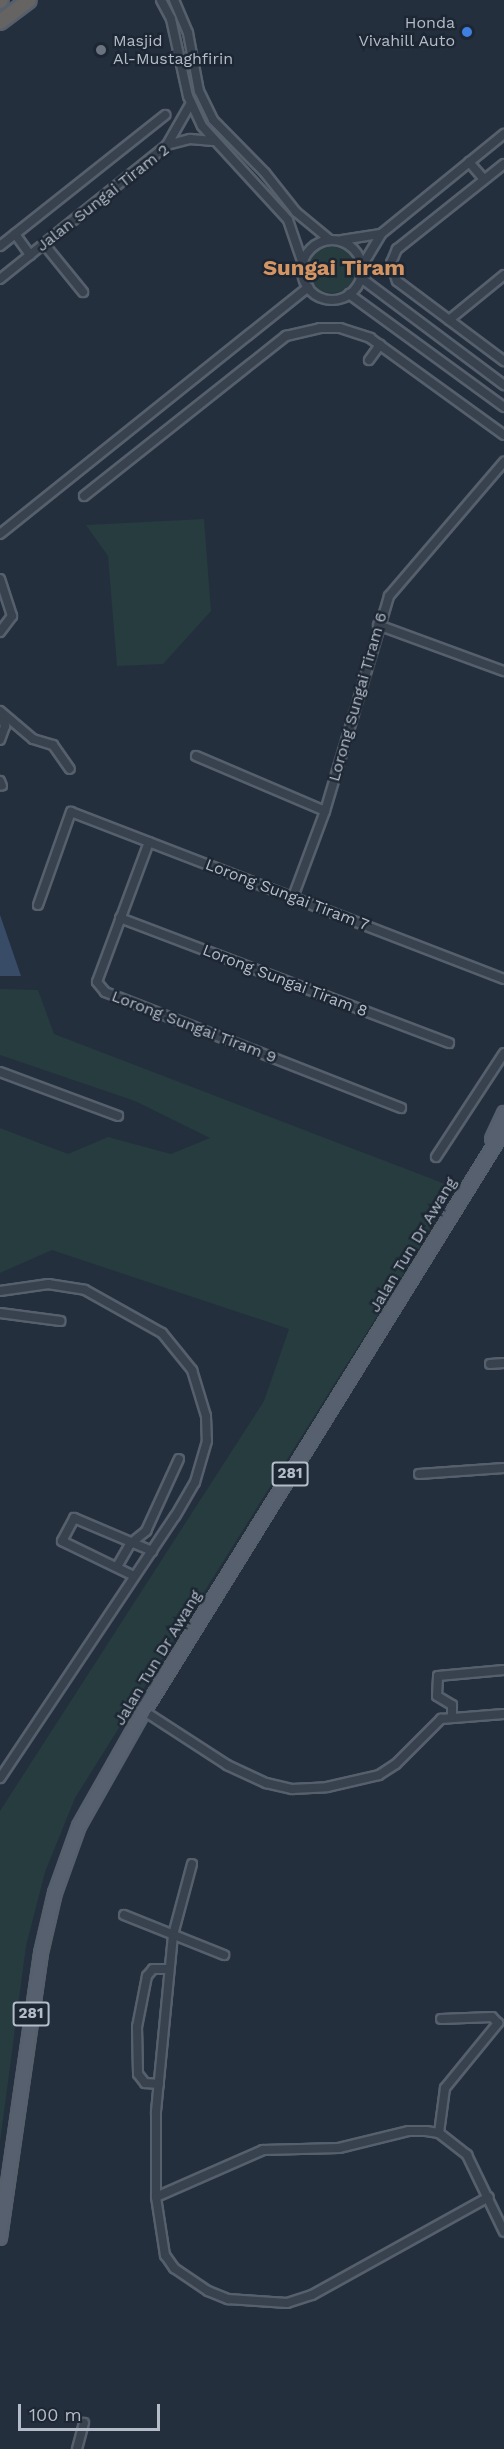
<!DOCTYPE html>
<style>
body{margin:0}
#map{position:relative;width:504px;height:2449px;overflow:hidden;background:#242f3e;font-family:"Work Sans",sans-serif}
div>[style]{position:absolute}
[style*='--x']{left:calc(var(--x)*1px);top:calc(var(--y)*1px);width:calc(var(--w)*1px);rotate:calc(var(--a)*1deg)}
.green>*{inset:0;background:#263c3f}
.round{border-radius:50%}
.water>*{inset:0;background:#394c67}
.roads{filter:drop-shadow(2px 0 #565f6c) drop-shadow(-2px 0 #565f6c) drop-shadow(0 2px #565f6c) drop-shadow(0 -2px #565f6c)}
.minor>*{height:8px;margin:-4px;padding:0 4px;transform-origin:4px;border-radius:4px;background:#38414e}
.minor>.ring{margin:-4px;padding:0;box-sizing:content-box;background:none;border:8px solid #38414e;border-radius:50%}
.primary>*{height:12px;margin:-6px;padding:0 6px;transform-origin:6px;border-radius:6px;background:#56606e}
.trunk>*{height:14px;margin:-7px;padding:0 7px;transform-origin:7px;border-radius:7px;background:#656462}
.dots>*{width:16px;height:16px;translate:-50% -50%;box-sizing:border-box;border:3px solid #1d2633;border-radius:50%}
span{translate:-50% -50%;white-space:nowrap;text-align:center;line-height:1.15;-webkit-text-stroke:5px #1d2633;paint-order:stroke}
.shield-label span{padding:2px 4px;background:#1d2633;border:2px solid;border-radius:4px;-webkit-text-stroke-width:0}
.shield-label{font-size:15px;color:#b4bcc9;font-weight:700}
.poi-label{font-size:16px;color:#b4bcc9}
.right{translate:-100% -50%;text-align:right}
.left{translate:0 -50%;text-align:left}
.street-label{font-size:16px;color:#b4bcc9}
.district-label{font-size:22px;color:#d59563;font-weight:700}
.scale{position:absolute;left:18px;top:2404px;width:142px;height:27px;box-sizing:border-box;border:3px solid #b4bcc9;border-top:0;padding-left:8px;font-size:18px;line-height:21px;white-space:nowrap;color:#b4bcc9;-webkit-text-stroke:4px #1d2633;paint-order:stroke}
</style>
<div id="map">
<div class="green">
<i class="round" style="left:308px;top:245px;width:48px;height:48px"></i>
<i style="clip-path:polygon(204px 519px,211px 611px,163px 664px,117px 666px,108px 556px,86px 525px)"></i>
<i style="clip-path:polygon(0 989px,38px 990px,54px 1034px,453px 1187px,414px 1257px,75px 1798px,45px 1872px,26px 1946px,0 2142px,0 1811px,264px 1401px,289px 1329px,52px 1250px,0 1273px,0 1128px,68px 1154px,108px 1137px,171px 1154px,210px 1138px,135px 1101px,0 1055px)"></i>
</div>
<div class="water">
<i style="clip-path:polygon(0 915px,21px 976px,0 976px)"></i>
</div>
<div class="roads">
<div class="minor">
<i style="--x:161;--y:0;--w:21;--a:62"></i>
<i style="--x:171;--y:19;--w:79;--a:77.6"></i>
<i style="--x:188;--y:96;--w:33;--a:65"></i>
<i style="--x:202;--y:126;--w:127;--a:47.5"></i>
<i style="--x:288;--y:220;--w:46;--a:71.2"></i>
<i style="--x:174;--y:0;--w:36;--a:67"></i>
<i style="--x:188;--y:33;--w:59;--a:79.3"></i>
<i style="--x:199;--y:91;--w:32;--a:64"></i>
<i style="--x:213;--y:120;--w:74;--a:45.5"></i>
<i style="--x:265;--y:173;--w:50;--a:51.5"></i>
<i style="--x:296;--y:212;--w:44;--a:39.5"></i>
<i style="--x:167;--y:145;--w:48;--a:-60.3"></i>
<i style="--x:469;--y:162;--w:23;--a:49"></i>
<i style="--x:504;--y:164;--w:137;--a:141.5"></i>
<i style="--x:397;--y:249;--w:15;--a:113"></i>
<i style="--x:391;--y:263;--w:19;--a:72"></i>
<i style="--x:397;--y:281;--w:134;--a:36.8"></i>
<i style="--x:15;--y:234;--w:26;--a:54"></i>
<i style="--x:342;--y:240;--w:39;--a:-9"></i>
<i class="ring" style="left:302px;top:240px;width:52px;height:52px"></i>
<i style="--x:44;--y:244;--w:62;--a:50.9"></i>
<i style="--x:0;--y:246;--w:211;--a:-38.4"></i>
<i style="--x:362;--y:266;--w:37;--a:-59"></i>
<i style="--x:381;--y:234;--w:159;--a:-39.1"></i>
<i style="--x:361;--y:278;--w:179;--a:36.8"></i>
<i style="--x:0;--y:279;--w:214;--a:-38.7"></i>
<i style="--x:167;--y:145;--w:24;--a:-15"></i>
<i style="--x:190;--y:139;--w:23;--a:5"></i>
<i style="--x:349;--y:294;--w:192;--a:36.1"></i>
<i style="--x:449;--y:320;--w:71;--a:-39.3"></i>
<i style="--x:369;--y:360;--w:19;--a:-54"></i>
<i style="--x:84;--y:496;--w:258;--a:-38.4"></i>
<i style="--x:286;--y:336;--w:35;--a:-13"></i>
<i style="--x:320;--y:328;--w:20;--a:0"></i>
<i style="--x:340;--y:328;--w:32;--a:18"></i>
<i style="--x:370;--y:338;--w:165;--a:35.9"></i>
<i style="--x:0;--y:534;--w:395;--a:-38.7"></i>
<i style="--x:0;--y:579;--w:39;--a:72"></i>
<i style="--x:12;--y:616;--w:20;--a:127"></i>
<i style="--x:378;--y:625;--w:134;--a:20.1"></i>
<i style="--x:0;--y:711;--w:43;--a:40.3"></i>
<i style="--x:33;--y:739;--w:21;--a:17"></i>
<i style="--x:53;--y:745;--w:29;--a:55"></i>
<i style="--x:0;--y:740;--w:15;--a:-70"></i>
<i style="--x:5;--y:726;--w:15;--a:-110"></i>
<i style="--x:196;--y:756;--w:140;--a:23.1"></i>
<i style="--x:0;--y:781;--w:5;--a:68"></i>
<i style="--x:149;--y:842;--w:149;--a:110.4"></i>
<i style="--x:97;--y:982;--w:13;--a:51"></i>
<i style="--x:105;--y:992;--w:318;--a:21.4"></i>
<i style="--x:293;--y:897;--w:92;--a:-69.6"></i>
<i style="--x:325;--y:811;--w:224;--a:-73.4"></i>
<i style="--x:389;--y:596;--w:177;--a:-49.4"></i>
<i style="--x:38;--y:905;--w:99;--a:-70.5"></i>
<i style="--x:71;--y:812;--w:464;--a:21.1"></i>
<i style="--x:120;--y:918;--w:352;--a:20.8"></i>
<i style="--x:0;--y:1072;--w:126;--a:20.4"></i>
<i style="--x:436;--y:1157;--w:124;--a:-56.8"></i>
<i style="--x:0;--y:1291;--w:49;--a:-8.3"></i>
<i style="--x:48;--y:1284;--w:37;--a:9"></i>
<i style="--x:85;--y:1290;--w:88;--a:29.2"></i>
<i style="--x:162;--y:1333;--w:48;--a:51"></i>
<i style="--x:192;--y:1370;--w:48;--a:73.1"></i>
<i style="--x:206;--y:1416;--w:25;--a:88"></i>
<i style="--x:207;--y:1441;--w:43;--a:106.3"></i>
<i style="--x:195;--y:1482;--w:39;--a:120"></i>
<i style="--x:175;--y:1516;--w:315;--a:123.7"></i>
<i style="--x:0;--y:1313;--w:61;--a:7.6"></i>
<i style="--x:490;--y:1364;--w:14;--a:-4"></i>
<i style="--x:419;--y:1474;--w:85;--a:-4"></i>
<i style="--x:118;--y:1565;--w:24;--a:-60"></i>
<i style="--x:130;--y:1544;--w:21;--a:-39"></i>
<i style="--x:146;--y:1531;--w:79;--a:-65.4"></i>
<i style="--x:134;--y:1576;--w:80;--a:-154.1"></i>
<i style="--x:62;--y:1541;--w:26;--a:-62"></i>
<i style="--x:74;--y:1518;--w:85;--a:22.9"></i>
<i style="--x:144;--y:1711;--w:99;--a:33"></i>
<i style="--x:227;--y:1765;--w:43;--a:24.8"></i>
<i style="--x:266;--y:1783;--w:27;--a:13"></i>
<i style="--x:292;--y:1789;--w:35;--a:-3"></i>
<i style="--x:327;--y:1787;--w:53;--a:-13"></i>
<i style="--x:379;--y:1775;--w:20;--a:-33"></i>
<i style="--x:396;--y:1764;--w:64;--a:-45"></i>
<i style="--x:441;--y:1719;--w:63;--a:-4.5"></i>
<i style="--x:452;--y:1717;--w:12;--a:-90"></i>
<i style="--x:452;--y:1705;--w:17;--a:-149"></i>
<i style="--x:437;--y:1696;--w:20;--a:-87"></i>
<i style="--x:438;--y:1676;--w:66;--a:-5.2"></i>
<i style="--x:192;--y:1864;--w:73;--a:105"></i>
<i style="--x:173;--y:1935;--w:179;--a:95.5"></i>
<i style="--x:156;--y:2113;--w:84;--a:90"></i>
<i style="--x:156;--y:2197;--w:59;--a:81.2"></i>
<i style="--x:165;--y:2255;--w:16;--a:55"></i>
<i style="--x:174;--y:2268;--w:41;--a:34.1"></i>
<i style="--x:208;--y:2291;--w:22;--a:22"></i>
<i style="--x:228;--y:2299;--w:59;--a:3.9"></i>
<i style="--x:287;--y:2303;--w:26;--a:-18"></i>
<i style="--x:312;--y:2295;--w:202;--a:-29"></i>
<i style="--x:124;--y:1915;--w:108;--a:21.8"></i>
<i style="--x:159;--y:2084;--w:14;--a:-176"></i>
<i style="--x:145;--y:2083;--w:11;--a:-128"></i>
<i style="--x:138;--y:2074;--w:47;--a:-91.2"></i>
<i style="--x:137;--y:2027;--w:52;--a:-78.9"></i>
<i style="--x:147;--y:1976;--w:9;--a:-49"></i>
<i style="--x:153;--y:1969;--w:16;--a:0"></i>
<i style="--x:439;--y:2133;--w:45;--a:-82.4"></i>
<i style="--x:445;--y:2088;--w:84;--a:-50.8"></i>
<i style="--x:498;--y:2023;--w:8;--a:-135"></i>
<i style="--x:492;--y:2017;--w:51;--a:177.8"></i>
<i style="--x:156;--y:2197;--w:117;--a:-23.7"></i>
<i style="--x:263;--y:2150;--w:76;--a:-1.5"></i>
<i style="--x:339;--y:2148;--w:72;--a:-13.7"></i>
<i style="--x:409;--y:2131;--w:17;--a:0"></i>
<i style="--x:426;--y:2131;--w:13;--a:9"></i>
<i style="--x:439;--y:2133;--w:36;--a:38"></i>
<i style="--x:467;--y:2155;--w:85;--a:64.3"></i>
<i style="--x:77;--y:2449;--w:27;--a:-75"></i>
</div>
<div class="primary">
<i style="--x:492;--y:1139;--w:29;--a:-65"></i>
<i style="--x:0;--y:2238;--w:288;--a:-81.8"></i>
<i style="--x:41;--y:1953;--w:62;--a:-76.9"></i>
<i style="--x:55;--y:1893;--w:71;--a:-70.3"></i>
<i style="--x:79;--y:1826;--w:132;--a:-60.5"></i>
<i style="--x:144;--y:1711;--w:683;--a:-58.22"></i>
</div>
<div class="trunk">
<i style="--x:0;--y:1;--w:1;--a:-45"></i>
<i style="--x:0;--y:22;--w:36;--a:-37"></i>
</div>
</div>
<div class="dots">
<i style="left:467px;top:32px;background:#3f7fe0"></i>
<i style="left:101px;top:50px;background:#6b7280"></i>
</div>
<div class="shield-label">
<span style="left:290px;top:1474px">281</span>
<span style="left:31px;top:2014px">281</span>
</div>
<div class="poi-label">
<span class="right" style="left:455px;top:32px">Honda<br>Vivahill Auto</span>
<span class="left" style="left:113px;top:50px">Masjid<br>Al-Mustaghfirin</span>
</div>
<div class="street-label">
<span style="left:103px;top:198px;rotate:-38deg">Jalan Sungai Tiram 2</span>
<span style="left:358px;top:697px;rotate:-74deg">Lorong Sungai Tiram 6</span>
<span style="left:287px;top:895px;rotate:21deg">Lorong Sungai Tiram 7</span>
<span style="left:285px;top:981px;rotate:21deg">Lorong Sungai Tiram 8</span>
<span style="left:194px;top:1027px;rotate:21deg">Lorong Sungai Tiram 9</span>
<span style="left:413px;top:1245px;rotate:-59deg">Jalan Tun Dr Awang</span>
<span style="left:158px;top:1658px;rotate:-59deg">Jalan Tun Dr Awang</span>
</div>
<div class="district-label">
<span style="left:334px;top:268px">Sungai Tiram</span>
</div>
<div class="scale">100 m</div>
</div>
